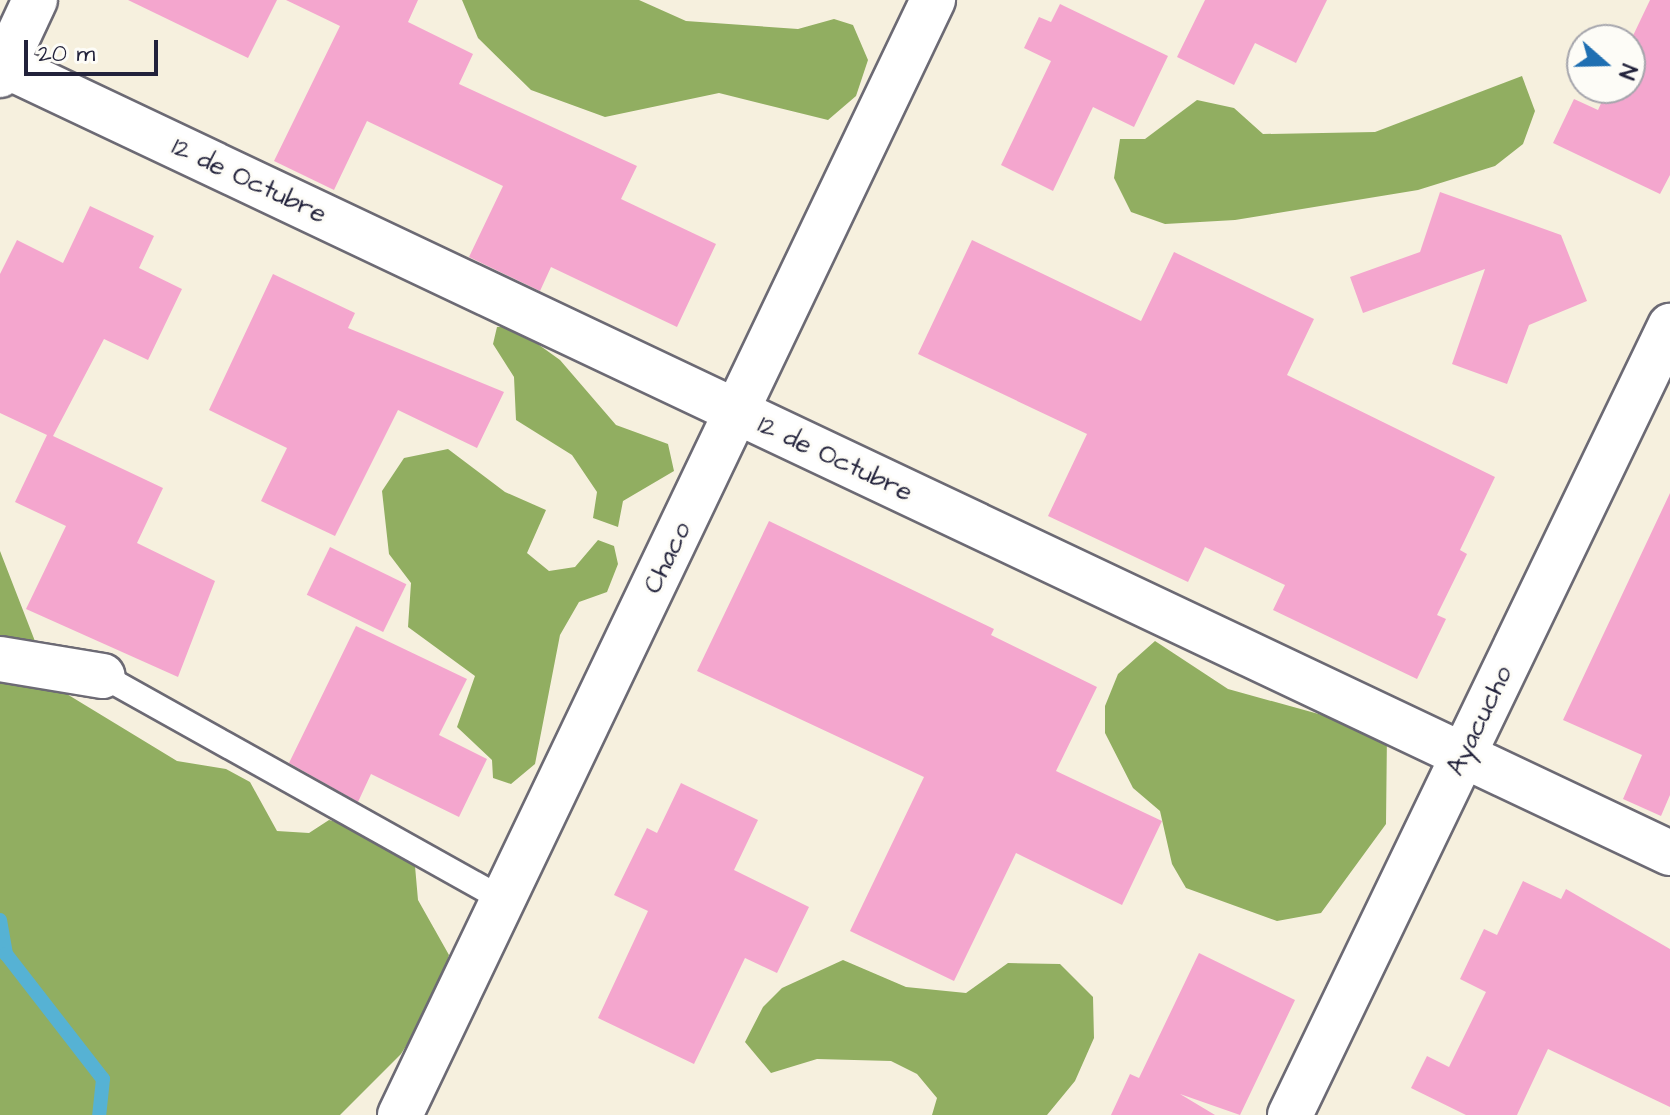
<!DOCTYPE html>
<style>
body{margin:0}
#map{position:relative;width:1670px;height:1115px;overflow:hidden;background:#f6f0de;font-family:"Architects Daughter",sans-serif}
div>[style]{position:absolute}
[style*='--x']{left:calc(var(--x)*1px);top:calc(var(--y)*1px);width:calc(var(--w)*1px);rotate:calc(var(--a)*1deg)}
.forest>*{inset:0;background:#91ae61}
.stream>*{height:14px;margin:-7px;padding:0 7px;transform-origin:7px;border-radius:7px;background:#56b2d4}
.building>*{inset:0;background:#f4a6ce;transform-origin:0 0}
.roads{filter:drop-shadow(2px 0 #6c6a74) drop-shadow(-2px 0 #6c6a74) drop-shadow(0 2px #6c6a74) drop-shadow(0 -2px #6c6a74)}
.lane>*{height:24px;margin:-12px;padding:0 12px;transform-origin:12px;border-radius:12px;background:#fff}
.street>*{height:44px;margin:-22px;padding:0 22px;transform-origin:22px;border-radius:22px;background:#fff}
.secondary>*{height:44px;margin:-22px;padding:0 22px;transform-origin:22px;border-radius:22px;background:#fff}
span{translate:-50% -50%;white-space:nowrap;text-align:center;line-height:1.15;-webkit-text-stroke:6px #fdfcf7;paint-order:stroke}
.street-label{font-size:26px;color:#22223b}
.north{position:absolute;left:1566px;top:24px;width:80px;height:80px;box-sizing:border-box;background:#fdfcf7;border:2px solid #a5a5ac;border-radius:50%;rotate:110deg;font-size:22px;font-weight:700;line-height:32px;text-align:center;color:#22223b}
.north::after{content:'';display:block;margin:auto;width:28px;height:36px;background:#1f6fb2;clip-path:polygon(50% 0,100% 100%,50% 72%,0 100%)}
.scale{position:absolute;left:24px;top:40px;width:134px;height:36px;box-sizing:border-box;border:4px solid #22223b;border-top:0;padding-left:10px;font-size:24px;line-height:28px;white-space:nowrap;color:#22223b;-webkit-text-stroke:6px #fdfcf7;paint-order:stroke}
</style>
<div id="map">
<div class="forest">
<i style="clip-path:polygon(462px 0,639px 0,686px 21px,798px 29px,834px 19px,853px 25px,868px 60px,856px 96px,828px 120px,719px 93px,605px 117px,531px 90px,478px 38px)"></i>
<i style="clip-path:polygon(1522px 76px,1535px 111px,1523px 144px,1495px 166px,1418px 190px,1235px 220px,1165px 224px,1131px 212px,1114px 178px,1120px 139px,1145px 139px,1197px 100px,1234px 108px,1263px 134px,1375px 132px)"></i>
<i style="clip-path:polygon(497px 327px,514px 327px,560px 360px,616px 425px,668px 444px,674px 471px,623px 501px,618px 527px,593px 518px,597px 492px,572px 455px,516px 420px,514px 377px,493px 344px)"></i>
<i style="clip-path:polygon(448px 449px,505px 492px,546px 510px,527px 553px,549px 571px,575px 567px,598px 540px,614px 546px,618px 564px,607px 592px,579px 602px,560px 635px,535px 764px,511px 784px,493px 778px,492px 760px,457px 727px,475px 676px,408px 627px,411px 583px,389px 554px,382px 491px,404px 458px)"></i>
<i style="clip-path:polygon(0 551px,52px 685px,177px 761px,226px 769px,250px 782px,277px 831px,309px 833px,329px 820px,377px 833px,415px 866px,418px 900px,449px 955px,434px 1002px,401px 1054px,340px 1115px,0 1115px)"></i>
<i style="clip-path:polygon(1155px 641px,1228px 689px,1387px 733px,1386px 824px,1321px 913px,1277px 921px,1186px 888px,1172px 864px,1160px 811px,1133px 788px,1105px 733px,1105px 706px,1118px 674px)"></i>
<i style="clip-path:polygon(843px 960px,906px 987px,966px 993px,1008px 963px,1060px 964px,1093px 997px,1094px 1038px,1075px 1081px,1047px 1115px,932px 1115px,937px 1098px,917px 1074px,891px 1061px,817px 1059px,771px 1073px,745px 1042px,763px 1007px,782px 988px)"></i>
</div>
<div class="stream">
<i style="--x:0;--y:920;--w:35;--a:80"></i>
<i style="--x:6;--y:954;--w:158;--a:52.2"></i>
<i style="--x:103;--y:1079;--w:36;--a:96"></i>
</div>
<div class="building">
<i style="clip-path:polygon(128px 0,277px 0,248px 58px)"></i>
<i style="clip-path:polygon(286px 0,418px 0,408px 22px,473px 54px,459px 84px,637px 166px,621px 199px,716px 244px,677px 327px,551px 267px,540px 291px,469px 257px,503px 186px,367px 121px,334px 190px,274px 161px,340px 26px)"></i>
<i style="clip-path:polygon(1205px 0,1327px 0,1296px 63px,1255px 43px,1234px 85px,1177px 57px)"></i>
<i style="clip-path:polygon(1650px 0,1670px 0,1670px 175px,1660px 194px,1553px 143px,1574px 99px,1598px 110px,1608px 88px,1630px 88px,1630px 42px)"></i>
<i style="clip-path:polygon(1060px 4px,1168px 56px,1134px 127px,1093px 107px,1053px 191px,1001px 165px,1051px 61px,1024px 48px,1039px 17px,1051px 22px)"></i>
<i style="clip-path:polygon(1440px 192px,1561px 235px,1587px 301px,1529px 325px,1507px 384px,1452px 364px,1485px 269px,1363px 313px,1350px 277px,1420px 252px)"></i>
<i style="clip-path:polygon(90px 206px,154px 236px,139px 268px,182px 289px,148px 360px,104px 339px,53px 436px,163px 488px,137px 543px,215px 581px,178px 677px,26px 609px,66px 526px,15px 502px,47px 435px,0 413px,0 274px,17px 240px,63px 263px)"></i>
<i style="clip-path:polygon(972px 240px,1141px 321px,1174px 252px,1314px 319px,1287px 375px,1495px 477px,1460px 550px,1467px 554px,1437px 615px,1446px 619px,1417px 679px,1273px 610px,1285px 585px,1205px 547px,1188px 582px,1048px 516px,1087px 434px,918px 354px)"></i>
<i style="clip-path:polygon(273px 274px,355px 313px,348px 328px,504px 392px,477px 448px,398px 410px,335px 536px,261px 501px,287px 448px,209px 410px)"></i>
<i style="clip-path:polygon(1670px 493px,1670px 795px,1661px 816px,1623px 799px,1642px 755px,1563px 720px)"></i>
<i style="clip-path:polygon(769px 521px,994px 629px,991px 635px,1097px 687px,1056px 771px,1162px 821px,1122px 905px,1016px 853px,954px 981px,850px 931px,924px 777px,697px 671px)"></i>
<i style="left:330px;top:547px;width:85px;height:53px;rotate:26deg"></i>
<i style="clip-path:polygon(356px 626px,467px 679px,439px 735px,487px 759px,459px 817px,371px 774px,358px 802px,289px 763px)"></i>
<i style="clip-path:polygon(681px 783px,758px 820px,734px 870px,809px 907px,777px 973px,745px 958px,694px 1064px,598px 1018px,648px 911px,614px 895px,647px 828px,657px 833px)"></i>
<i style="clip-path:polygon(1523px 881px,1561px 899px,1566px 889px,1670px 949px,1670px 1107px,1548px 1049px,1517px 1115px,1466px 1115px,1411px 1088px,1427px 1056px,1449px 1067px,1486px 992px,1460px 979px,1484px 929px,1497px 935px)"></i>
<i style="clip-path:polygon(1199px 953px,1295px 1000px,1240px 1115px,1180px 1094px,1215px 1115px,1111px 1115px,1130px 1074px,1139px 1078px)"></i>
</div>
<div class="roads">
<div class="lane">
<i style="--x:103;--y:676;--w:458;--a:29.2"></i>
</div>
<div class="street">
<i style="--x:0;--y:63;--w:1847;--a:25.32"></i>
<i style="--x:0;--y:75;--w:83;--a:-65"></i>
<i style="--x:0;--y:659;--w:104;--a:9.4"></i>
<i style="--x:400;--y:1115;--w:1236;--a:-64.45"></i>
</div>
<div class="secondary">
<i style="--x:1290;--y:1115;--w:876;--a:-64.28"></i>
</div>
</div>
<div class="street-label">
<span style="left:249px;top:181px;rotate:25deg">12 de Octubre</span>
<span style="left:835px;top:459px;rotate:25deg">12 de Octubre</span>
<span style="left:668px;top:558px;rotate:-64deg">Chaco</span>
<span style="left:1480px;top:721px;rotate:-64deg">Ayacucho</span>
</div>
<div class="north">N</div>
<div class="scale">20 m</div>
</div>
